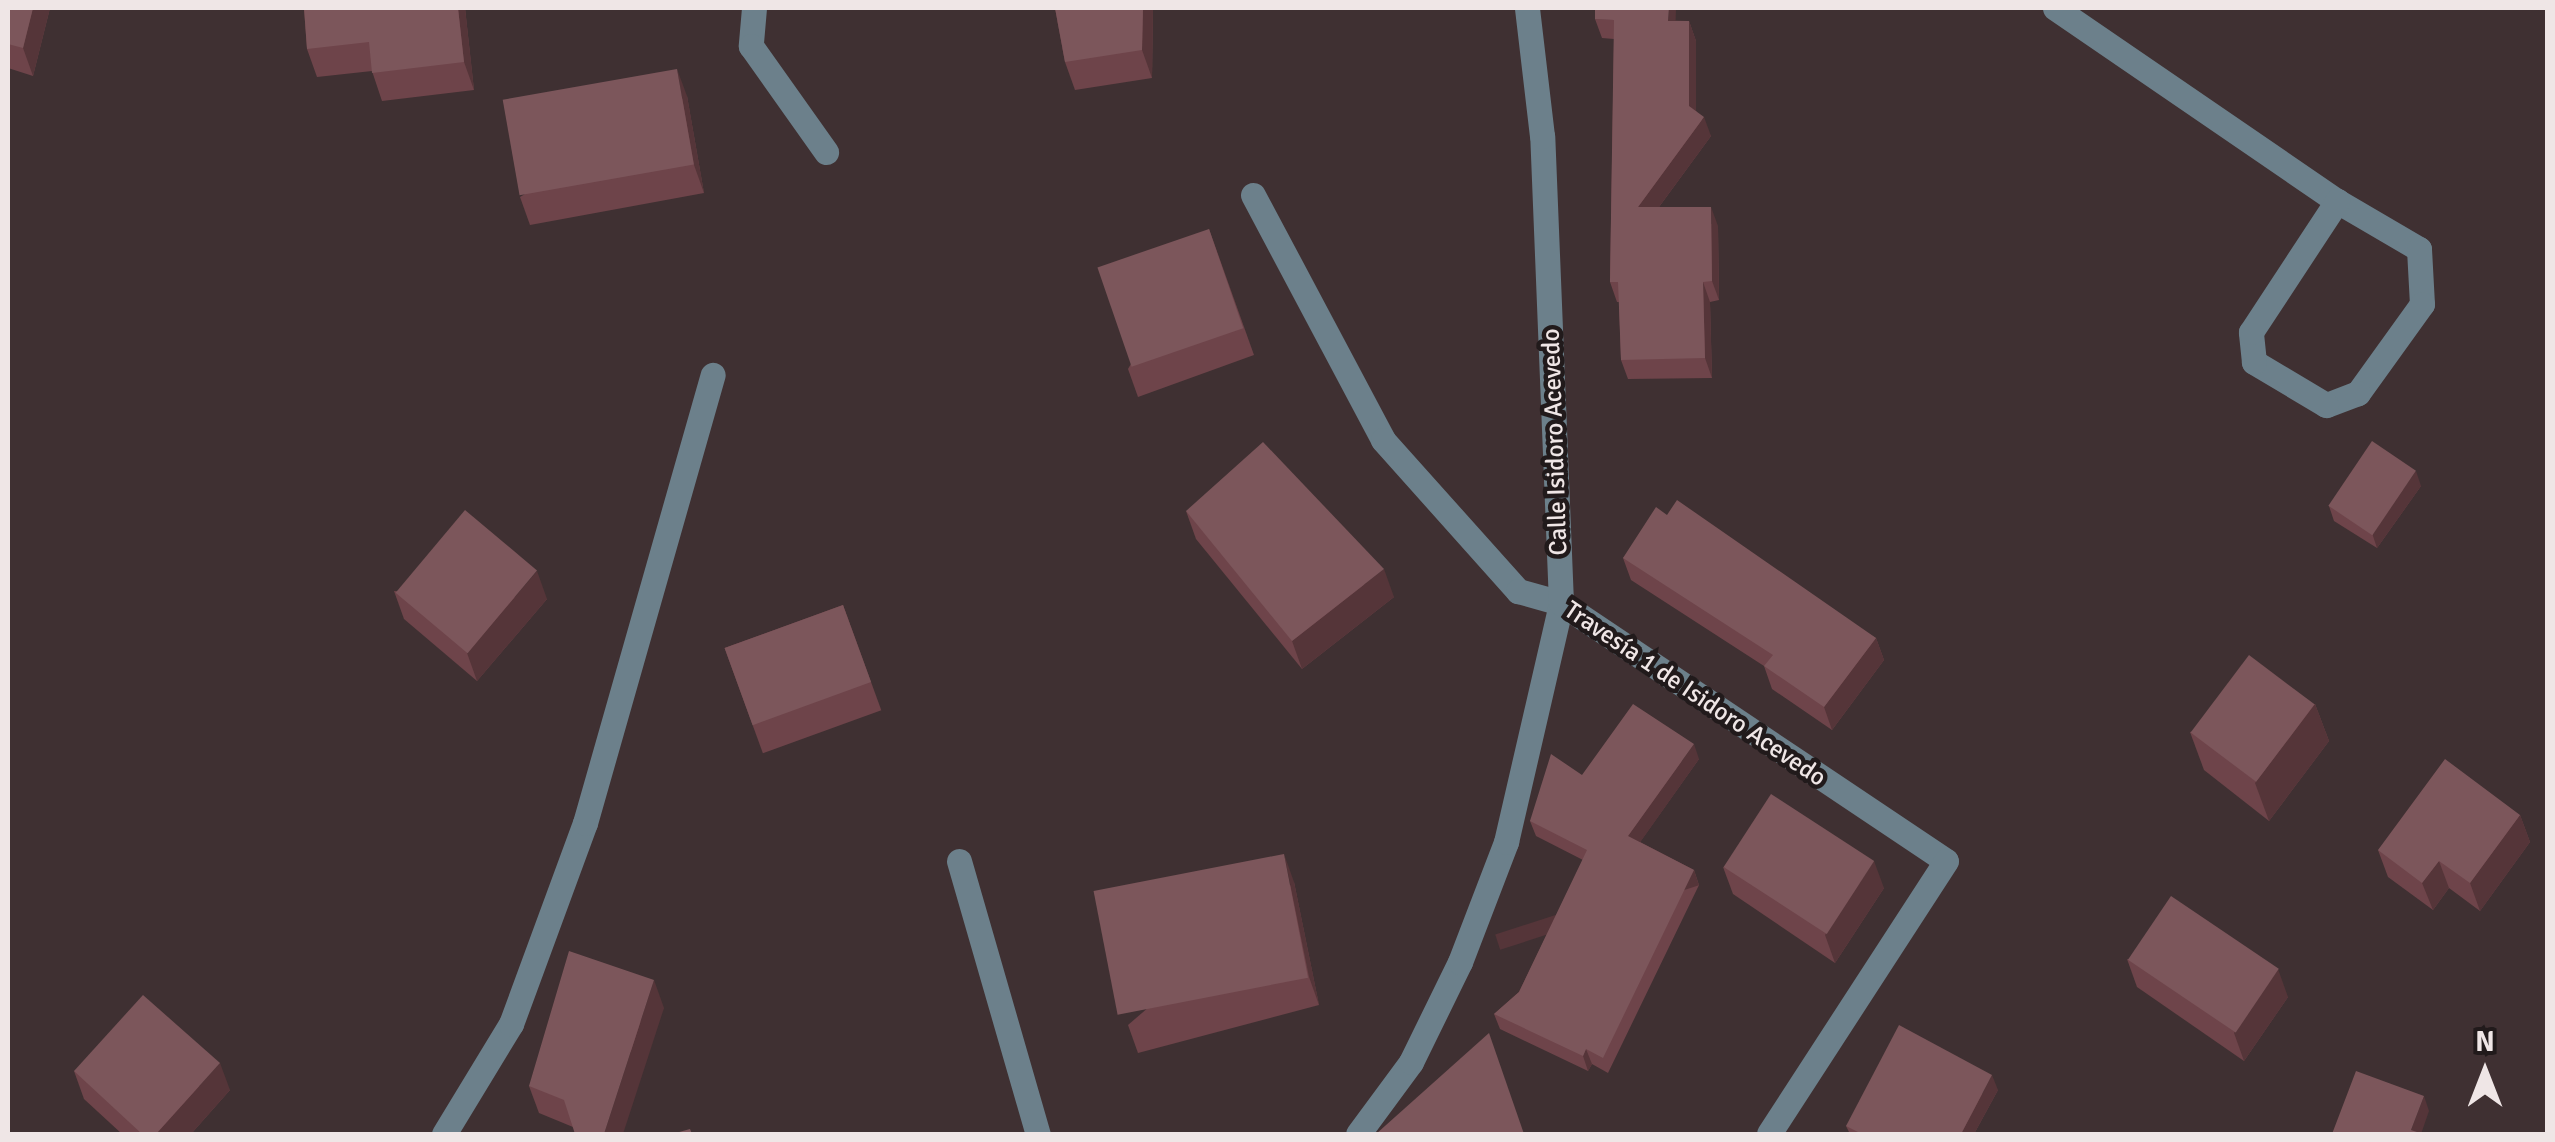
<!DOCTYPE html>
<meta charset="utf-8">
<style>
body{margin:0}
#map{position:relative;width:2555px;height:1142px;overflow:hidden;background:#3f3032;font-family:Signika,sans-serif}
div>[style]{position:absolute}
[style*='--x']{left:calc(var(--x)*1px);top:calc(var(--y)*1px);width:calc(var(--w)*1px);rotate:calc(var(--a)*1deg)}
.minor>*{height:25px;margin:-12.5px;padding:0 12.5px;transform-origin:12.5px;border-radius:12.5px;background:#6c808b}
.wall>*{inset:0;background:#6e444a;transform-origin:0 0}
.shaded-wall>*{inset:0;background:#553539;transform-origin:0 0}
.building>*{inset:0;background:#7c565b;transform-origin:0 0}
span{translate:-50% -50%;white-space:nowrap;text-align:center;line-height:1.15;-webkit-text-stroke:9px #211a1b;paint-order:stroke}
.street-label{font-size:25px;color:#efe6e6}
.frame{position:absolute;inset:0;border:10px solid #efe6e6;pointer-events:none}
.north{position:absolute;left:2435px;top:1022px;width:100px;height:100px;-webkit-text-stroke:8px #211a1b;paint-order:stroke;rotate:0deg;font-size:28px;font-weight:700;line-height:40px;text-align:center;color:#efe6e6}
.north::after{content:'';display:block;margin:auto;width:35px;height:45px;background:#efe6e6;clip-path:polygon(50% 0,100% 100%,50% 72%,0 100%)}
</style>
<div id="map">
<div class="minor">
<i style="--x:754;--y:8;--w:38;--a:95"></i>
<i style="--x:751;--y:46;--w:130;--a:54.7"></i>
<i style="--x:2055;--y:8;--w:342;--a:34.4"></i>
<i style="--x:2337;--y:201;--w:95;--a:30.3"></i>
<i style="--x:2419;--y:249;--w:55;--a:86.9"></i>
<i style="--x:2422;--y:304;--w:110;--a:125.7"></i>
<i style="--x:2358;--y:393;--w:34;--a:159"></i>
<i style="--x:2326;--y:405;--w:84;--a:-149.2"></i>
<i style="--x:2254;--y:362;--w:30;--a:-96"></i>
<i style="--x:2251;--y:332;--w:157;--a:-56.7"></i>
<i style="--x:1253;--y:195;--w:277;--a:62"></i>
<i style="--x:1383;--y:440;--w:203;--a:48.2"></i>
<i style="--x:1518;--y:591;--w:45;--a:15.6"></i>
<i style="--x:1561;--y:603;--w:463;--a:33.8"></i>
<i style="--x:1946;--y:861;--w:325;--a:123"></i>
<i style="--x:959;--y:861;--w:284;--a:73.9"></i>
<i style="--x:444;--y:1134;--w:129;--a:-58.7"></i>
<i style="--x:511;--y:1024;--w:214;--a:-69.8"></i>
<i style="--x:585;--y:823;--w:466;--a:-74.1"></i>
<i style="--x:1358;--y:1134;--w:89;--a:-53.6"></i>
<i style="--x:1411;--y:1062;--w:111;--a:-63.9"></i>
<i style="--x:1460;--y:962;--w:129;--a:-69"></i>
<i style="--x:1506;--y:842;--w:245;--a:-77"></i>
<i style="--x:1561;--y:603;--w:467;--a:-92.3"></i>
<i style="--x:1542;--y:136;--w:129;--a:-96.7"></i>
</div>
<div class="wall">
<i style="clip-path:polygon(8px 8px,50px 8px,33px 76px,8px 68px)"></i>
<i style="clip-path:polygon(304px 8px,465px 8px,474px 90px,382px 101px,372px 71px,317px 77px,307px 49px)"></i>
<i style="clip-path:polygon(1055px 8px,1153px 8px,1152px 78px,1075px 90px,1065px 62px)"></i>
<i style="clip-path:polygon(1595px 19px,1689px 21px,1696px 41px,1696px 111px,1711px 136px,1659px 207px,1718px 226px,1719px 300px,1710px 302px,1712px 378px,1628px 379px,1621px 360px,1619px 302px,1617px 302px,1610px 282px,1614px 39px,1602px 38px)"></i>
<i style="clip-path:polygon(687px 96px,704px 193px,530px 225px,520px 197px)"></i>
<i style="clip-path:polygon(1209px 229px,1254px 355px,1138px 397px,1128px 369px)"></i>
<i style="clip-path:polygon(2421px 486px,2377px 548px,2334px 521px,2329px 506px)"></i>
<i style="clip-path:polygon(1186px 511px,1394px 597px,1302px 669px,1196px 539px)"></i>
<i style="clip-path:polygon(1667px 515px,1876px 638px,1884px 660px,1832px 730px,1772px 689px,1764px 666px,1631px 580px,1623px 558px)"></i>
<i style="clip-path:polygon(394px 591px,547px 599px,477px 681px,404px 619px)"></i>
<i style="left:843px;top:605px;width:112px;height:126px;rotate:70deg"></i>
<i style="clip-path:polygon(2315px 704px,2329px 741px,2269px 821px,2204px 770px,2190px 732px)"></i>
<i style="clip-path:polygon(1699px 759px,1640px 842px,1694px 870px,1699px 885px,1608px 1073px,1592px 1064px,1588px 1071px,1500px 1029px,1494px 1014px,1519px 992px,1583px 860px,1536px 836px,1530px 821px,1582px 775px)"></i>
<i style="clip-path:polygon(2520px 815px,2530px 842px,2480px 911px,2449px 888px,2433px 910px,2388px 877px,2378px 850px)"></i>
<i style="clip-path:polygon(1723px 867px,1884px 888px,1835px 963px,1733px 894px)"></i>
<i style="clip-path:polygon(1294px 882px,1319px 1005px,1138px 1053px,1128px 1025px)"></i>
<i style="clip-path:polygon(2127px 959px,2288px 997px,2244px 1061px,2137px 987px)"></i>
<i style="clip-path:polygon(664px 1008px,573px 1127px,539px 1113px,529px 1086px)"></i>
<i style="clip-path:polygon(74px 1071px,230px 1090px,191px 1134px,122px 1134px,84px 1099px)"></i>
<i style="clip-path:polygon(1998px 1090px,1974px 1134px,1850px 1134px,1846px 1126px)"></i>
</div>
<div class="shaded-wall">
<i style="clip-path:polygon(33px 8px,50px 8px,33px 76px,23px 48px)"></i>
<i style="clip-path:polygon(458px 8px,465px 8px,474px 90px,464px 62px)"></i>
<i style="clip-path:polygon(1143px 8px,1153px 8px,1152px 78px,1142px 50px)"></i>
<i style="clip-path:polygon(1669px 8px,1676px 8px,1675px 41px,1668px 21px)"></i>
<i style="clip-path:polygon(1689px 21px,1696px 41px,1696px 126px,1689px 106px)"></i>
<i style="clip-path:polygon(677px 69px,687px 96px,704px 193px,694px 165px)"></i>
<i style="clip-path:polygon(1704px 117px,1711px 136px,1645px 226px,1638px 207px)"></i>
<i style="clip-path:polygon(1711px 207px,1718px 226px,1719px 300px,1712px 281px)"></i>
<i style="clip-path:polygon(1703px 282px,1710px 302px,1712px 378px,1705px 358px)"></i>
<i style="clip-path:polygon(2416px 471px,2421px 486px,2377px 548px,2372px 533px)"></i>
<i style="clip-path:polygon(1384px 569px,1394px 597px,1302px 669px,1292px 641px)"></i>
<i style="clip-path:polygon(537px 571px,547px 599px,477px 681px,467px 653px)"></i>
<i style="clip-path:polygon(1876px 638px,1884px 660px,1832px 730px,1824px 707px)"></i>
<i style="clip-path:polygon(2315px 704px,2329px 741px,2269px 821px,2255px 783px)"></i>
<i style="clip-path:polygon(1694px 744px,1699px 759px,1634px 851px,1628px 836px)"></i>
<i style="clip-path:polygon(2520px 815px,2530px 842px,2480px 911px,2470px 883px)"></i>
<i style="clip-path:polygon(1284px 854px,1294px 882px,1319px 1005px,1309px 977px)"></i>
<i style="clip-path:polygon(1874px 861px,1884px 888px,1835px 963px,1825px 935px)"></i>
<i style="clip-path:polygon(2439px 861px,2449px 888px,2433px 910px,2422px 883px)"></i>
<i style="left:1694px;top:870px;width:16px;height:209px;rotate:72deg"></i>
<i style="clip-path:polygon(2278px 969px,2288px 997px,2244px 1061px,2234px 1033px)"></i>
<i style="clip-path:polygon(654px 980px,664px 1008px,623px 1134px,604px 1134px)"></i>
<i style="clip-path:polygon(1586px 1049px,1592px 1064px,1588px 1071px,1583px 1056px)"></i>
<i style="clip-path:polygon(220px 1063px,230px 1090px,191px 1134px,156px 1134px)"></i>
<i style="clip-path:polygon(1992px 1075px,1998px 1090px,1974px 1134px,1961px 1134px)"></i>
<i style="clip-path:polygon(2424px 1096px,2429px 1111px,2421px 1134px,2411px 1130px)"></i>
</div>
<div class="building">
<i style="clip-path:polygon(8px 8px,33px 8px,23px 48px,8px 44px)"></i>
<i style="clip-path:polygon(304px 8px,458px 8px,464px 62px,372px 73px,369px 42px,307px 49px)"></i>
<i style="clip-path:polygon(1055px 8px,1143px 8px,1142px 50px,1065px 62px)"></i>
<i style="clip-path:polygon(1595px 8px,1669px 8px,1668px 21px,1689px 21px,1689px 106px,1704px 117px,1638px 207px,1711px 207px,1712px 281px,1703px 282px,1705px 358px,1621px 360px,1618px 282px,1610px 282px,1614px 20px,1595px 19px)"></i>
<i style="left:677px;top:69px;width:97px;height:177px;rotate:80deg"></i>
<i style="left:1209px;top:229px;width:105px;height:118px;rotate:71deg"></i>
<i style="left:2372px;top:441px;width:53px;height:78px;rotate:34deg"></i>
<i style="clip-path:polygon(1263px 442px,1384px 569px,1292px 641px,1186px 511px)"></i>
<i style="clip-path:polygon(1677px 500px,1876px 638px,1824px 707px,1764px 666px,1773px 655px,1623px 558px,1656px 507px,1667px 515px)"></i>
<i style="left:465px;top:510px;width:94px;height:108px;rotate:40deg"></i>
<i style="left:843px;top:605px;width:82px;height:126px;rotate:70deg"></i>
<i style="left:2249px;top:655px;width:82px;height:97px;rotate:37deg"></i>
<i style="clip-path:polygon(1633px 704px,1694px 744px,1628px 836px,1694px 870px,1603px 1058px,1586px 1049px,1583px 1056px,1494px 1014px,1519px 992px,1587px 850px,1530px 821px,1551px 754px,1582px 775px)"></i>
<i style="clip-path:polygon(2445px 759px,2520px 815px,2470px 883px,2439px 861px,2422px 883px,2378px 850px)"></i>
<i style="left:1771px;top:794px;width:123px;height:87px;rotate:33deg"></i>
<i style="left:1284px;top:854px;width:126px;height:194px;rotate:79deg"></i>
<i style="left:2171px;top:896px;width:130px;height:77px;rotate:34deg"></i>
<i style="clip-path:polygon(569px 951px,654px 980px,604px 1134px,575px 1134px,564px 1100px,529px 1086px)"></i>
<i style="clip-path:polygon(143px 995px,220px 1063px,156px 1134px,142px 1134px,74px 1071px)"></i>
<i style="clip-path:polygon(1899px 1025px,1992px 1075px,1961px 1134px,1862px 1134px,1846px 1126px)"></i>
<i style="clip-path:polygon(1489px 1033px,1524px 1134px,1376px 1134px)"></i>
<i style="clip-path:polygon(2356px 1071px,2424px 1096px,2411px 1130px,2423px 1134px,2332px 1134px)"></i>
<i style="clip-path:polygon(690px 1129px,692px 1134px,672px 1134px)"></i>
</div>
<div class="street-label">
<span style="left:1555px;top:442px;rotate:-92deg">Calle Isidoro Acevedo</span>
<span style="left:1695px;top:694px;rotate:34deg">Travesía 1 de Isidoro Acevedo</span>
</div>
<div class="frame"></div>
<div class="north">N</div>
</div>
